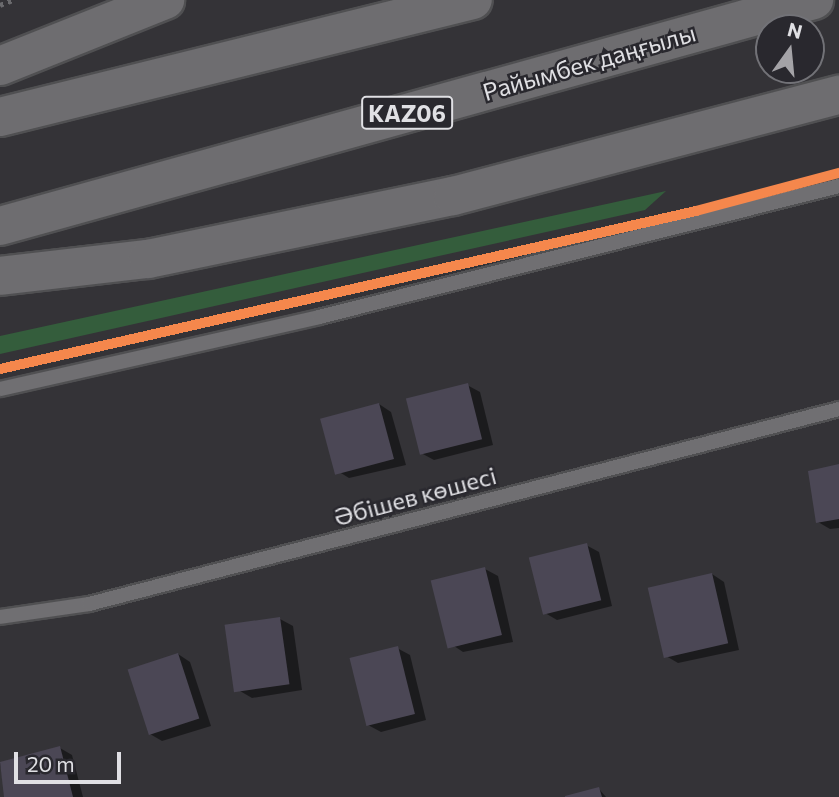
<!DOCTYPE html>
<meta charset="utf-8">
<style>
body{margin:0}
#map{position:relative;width:839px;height:797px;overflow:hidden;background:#343337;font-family:Commissioner,sans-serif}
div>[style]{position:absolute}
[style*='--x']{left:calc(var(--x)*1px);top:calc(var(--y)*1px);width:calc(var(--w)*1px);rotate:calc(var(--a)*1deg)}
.green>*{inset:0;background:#345d3c}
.shadow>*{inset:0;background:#0007}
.building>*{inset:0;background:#4b4755;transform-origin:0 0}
.path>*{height:4.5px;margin-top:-2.25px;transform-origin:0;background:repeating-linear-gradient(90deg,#6a6a6d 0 3.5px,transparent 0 8.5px)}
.roads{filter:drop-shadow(2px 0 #505052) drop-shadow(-2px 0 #505052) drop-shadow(0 2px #505052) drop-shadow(0 -2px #505052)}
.lane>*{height:14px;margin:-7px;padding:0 7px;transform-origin:7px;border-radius:7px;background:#706f72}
.highway>*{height:38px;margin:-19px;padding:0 19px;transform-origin:19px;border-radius:19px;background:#6e6d70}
.cycleway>*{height:10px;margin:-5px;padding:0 5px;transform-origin:5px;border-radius:5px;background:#f5874c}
span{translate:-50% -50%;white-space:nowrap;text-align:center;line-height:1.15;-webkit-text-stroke:5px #29282e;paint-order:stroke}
.shield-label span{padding:2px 5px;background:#29282e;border:2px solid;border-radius:5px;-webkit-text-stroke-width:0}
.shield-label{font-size:23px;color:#e0e0e4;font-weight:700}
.street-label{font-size:24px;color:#e0e0e4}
.north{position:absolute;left:755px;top:14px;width:70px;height:70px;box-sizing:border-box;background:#29282e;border:2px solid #727277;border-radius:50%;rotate:15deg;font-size:19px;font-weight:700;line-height:28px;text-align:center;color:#e0e0e4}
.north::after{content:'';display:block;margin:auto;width:24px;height:32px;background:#a4a3a7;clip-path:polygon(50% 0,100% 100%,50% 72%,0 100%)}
.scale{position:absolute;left:14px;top:752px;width:107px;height:32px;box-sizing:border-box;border:4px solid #e0e0e4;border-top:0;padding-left:9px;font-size:21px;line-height:24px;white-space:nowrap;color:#e0e0e4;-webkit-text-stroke:5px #29282e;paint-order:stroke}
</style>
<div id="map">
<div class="green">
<i style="clip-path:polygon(666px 191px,645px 210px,0 354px,0 336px)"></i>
</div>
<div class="shadow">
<i style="clip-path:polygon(467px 385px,480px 392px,493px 445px,434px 460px,421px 453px)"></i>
<i style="clip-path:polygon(379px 404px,391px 412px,406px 465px,349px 478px,336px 470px)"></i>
<i style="clip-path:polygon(839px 466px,839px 528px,830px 529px,818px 522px)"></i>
<i style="clip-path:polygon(586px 545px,599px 552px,612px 606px,557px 620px,545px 613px)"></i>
<i style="clip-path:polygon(485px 569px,498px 576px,513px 642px,463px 652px,451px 644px)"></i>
<i style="clip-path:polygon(712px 574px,724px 582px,739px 650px,678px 663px,666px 656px)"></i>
<i style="clip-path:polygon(280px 619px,293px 626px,302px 690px,252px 698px,240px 691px)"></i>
<i style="clip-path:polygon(397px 648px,410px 655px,426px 720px,381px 732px,368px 725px)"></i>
<i style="clip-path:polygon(178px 654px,190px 662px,211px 726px,162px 741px,150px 734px)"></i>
<i style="clip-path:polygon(60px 748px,72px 755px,83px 797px,6px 797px,0 763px)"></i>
<i style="clip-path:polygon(599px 789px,606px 797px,568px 797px)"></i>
</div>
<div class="building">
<i style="left:468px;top:383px;width:58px;height:64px;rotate:76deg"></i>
<i style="left:379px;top:403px;width:58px;height:61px;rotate:75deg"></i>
<i style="clip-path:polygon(839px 464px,839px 519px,816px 523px,808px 471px)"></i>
<i style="left:587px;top:543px;width:59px;height:60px;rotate:76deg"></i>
<i style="left:485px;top:567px;width:70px;height:56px;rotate:76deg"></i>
<i style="left:712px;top:573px;width:72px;height:66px;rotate:77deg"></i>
<i style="left:280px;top:617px;width:68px;height:56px;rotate:82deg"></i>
<i style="left:398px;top:646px;width:70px;height:50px;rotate:76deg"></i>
<i style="left:178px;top:653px;width:69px;height:53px;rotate:72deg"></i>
<i style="clip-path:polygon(60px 746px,73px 797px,4px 797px,0 762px)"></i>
<i style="clip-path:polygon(599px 787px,602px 797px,565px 797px,565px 796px)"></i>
</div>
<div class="path">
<i style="--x:0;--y:5;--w:14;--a:-21"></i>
</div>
<div class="roads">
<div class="lane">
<i style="--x:0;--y:389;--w:327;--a:-12.7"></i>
<i style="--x:319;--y:317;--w:536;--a:-14.14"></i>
<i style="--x:0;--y:617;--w:90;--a:-8.3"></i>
<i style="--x:89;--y:604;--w:775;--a:-14.57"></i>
</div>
<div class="highway">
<i style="--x:0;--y:66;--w:178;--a:-21.8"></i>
<i style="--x:0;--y:117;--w:487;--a:-13.9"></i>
<i style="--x:0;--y:226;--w:845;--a:-15.52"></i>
<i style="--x:0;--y:276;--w:149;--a:-6.6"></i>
<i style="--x:148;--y:259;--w:311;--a:-11.7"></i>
<i style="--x:453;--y:196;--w:399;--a:-14.7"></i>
</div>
</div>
<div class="cycleway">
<i style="--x:0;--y:369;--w:714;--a:-12.79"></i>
<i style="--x:696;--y:211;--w:148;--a:-14.9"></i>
</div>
<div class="shield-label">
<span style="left:407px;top:113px">KАZ06</span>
</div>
<div class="street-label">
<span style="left:589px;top:62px;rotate:-16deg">Райымбек даңғылы</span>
<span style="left:415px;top:496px;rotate:-15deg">Әбішев көшесі</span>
</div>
<div class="north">N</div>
<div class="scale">20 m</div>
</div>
